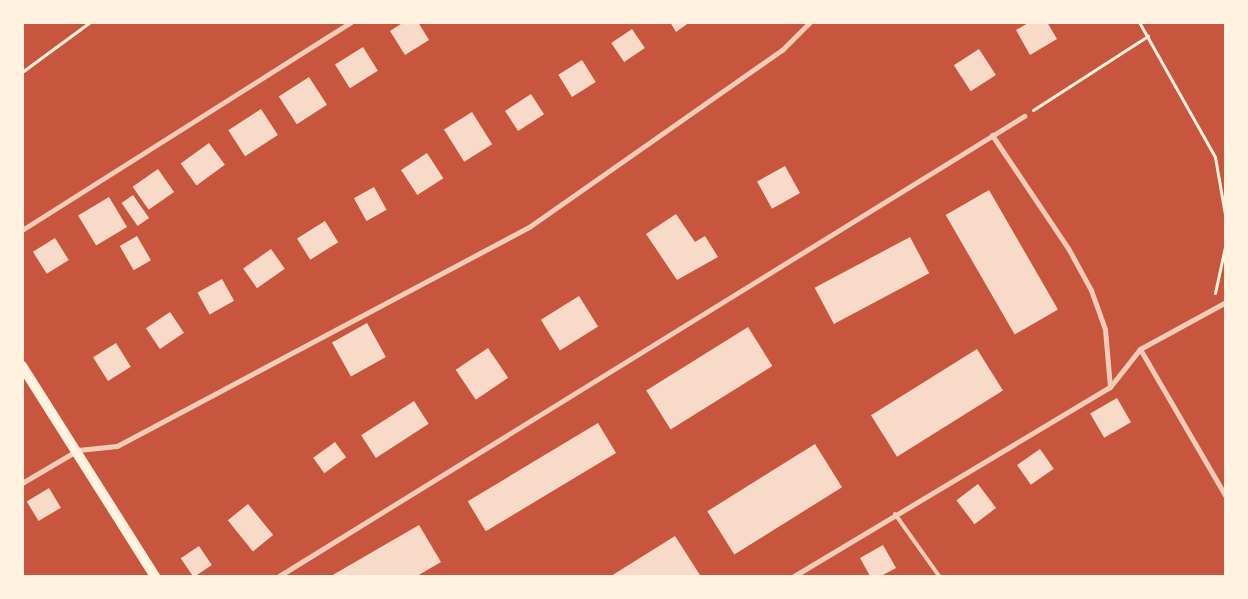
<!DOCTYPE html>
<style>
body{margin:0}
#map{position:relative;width:1248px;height:599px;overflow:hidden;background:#c8553d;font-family:Barlow,sans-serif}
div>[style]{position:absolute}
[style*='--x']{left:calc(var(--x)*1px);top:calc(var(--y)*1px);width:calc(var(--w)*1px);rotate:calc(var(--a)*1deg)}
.building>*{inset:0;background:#f7dbc8;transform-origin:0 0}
.path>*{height:3px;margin:-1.5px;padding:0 1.5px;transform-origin:1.5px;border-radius:1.5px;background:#fff3e0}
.service>*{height:4px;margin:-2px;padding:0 2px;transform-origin:2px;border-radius:2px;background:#f1ccb7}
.minor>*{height:5px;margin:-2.5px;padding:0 2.5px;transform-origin:2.5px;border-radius:2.5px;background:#f1ccb7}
.secondary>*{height:10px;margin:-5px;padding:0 5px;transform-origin:5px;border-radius:5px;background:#fff3e0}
span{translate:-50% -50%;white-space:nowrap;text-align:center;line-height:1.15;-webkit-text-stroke:5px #fff3e0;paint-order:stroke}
.frame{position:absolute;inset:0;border:24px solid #fff3e0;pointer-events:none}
</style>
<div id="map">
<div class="building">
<i style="clip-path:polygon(404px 22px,418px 22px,429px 40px,405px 55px,390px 31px)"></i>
<i style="clip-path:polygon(670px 22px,690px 22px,676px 32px)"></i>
<i style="clip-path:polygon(1030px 22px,1047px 22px,1057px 39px,1030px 55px,1016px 30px)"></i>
<i style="left:632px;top:29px;width:23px;height:25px;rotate:56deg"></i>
<i style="left:363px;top:47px;width:28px;height:33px;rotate:58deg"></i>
<i style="left:979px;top:49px;width:31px;height:30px;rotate:57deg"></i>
<i style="left:582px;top:60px;width:26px;height:28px;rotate:58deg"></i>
<i style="left:309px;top:77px;width:33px;height:36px;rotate:57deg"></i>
<i style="left:531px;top:94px;width:24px;height:31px;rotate:57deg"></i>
<i style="left:261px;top:109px;width:31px;height:39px;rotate:57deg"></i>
<i style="left:472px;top:112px;width:38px;height:33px;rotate:58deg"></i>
<i style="left:209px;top:143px;width:27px;height:35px;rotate:54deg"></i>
<i style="left:427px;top:153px;width:30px;height:31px;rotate:57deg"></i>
<i style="left:785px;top:166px;width:31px;height:32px;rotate:61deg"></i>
<i style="left:158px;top:169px;width:28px;height:31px;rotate:55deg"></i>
<i style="left:374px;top:187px;width:26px;height:23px;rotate:61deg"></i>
<i style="left:989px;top:190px;width:138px;height:50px;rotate:60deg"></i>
<i style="left:133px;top:195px;width:28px;height:14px;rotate:55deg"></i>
<i style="left:109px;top:197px;width:35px;height:36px;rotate:59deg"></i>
<i style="clip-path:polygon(676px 214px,695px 242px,705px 236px,718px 257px,677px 280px,646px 234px)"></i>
<i style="left:325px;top:221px;width:25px;height:33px;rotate:58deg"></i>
<i style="left:137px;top:236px;width:28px;height:20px;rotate:60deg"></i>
<i style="left:910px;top:237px;width:41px;height:108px;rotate:62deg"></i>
<i style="left:55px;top:238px;width:26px;height:26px;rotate:58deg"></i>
<i style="left:271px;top:249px;width:24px;height:34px;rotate:55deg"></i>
<i style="left:222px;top:279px;width:25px;height:28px;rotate:61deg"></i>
<i style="left:579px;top:296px;width:36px;height:45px;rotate:58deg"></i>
<i style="left:170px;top:312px;width:25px;height:29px;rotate:56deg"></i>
<i style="left:367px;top:323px;width:39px;height:40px;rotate:61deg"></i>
<i style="left:748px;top:327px;width:46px;height:120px;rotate:58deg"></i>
<i style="left:116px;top:343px;width:28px;height:27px;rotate:58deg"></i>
<i style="left:488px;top:348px;width:36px;height:39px;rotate:56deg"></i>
<i style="left:977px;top:349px;width:49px;height:125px;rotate:58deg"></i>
<i style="left:1117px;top:398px;width:28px;height:31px;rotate:60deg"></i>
<i style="left:414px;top:401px;width:27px;height:63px;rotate:57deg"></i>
<i style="left:598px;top:423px;width:35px;height:152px;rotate:59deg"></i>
<i style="left:335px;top:442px;width:19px;height:27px;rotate:54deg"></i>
<i style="left:815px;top:444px;width:51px;height:127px;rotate:58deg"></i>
<i style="left:1040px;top:449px;width:24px;height:28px;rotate:55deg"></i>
<i style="left:978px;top:484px;width:30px;height:27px;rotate:53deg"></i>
<i style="left:49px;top:488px;width:23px;height:26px;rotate:59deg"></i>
<i style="left:248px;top:504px;width:40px;height:26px;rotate:51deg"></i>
<i style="clip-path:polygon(419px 525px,441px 562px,417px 576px,331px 576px)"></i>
<i style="clip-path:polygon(675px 536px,700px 575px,611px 576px)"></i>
<i style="clip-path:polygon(883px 545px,896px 568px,881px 576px,870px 576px,860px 558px)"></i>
<i style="left:199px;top:546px;width:23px;height:22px;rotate:56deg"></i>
</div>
<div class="path">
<i style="--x:1139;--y:22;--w:155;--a:60.6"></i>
<i style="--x:1215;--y:157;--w:64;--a:80.1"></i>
<i style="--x:22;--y:72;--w:84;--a:-36.3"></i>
<i style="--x:1033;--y:110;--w:137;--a:-32.8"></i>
<i style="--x:1215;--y:293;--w:52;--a:-77.8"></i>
</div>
<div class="service">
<i style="--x:895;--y:514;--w:76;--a:54.6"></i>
</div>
<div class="minor">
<i style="--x:992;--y:135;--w:136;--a:56.1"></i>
<i style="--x:1068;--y:248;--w:48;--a:61.3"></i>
<i style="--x:1091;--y:290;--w:41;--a:70.3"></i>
<i style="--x:1105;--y:329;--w:58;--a:85.1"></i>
<i style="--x:22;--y:230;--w:389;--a:-32.3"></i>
<i style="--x:1140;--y:349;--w:171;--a:59.8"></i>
<i style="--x:22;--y:483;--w:65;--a:-30.5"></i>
<i style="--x:78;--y:450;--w:39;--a:-6"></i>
<i style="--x:117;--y:446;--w:467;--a:-28"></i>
<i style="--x:529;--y:227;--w:309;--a:-35"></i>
<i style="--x:782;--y:50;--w:40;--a:-45"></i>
<i style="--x:279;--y:576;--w:876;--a:-31.69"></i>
<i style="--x:794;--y:576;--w:368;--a:-30.9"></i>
<i style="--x:1110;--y:387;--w:48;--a:-51.7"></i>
<i style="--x:1140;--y:349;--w:98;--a:-28.7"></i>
</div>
<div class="secondary">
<i style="--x:22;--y:366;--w:249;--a:57.7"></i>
</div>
<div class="frame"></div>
</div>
